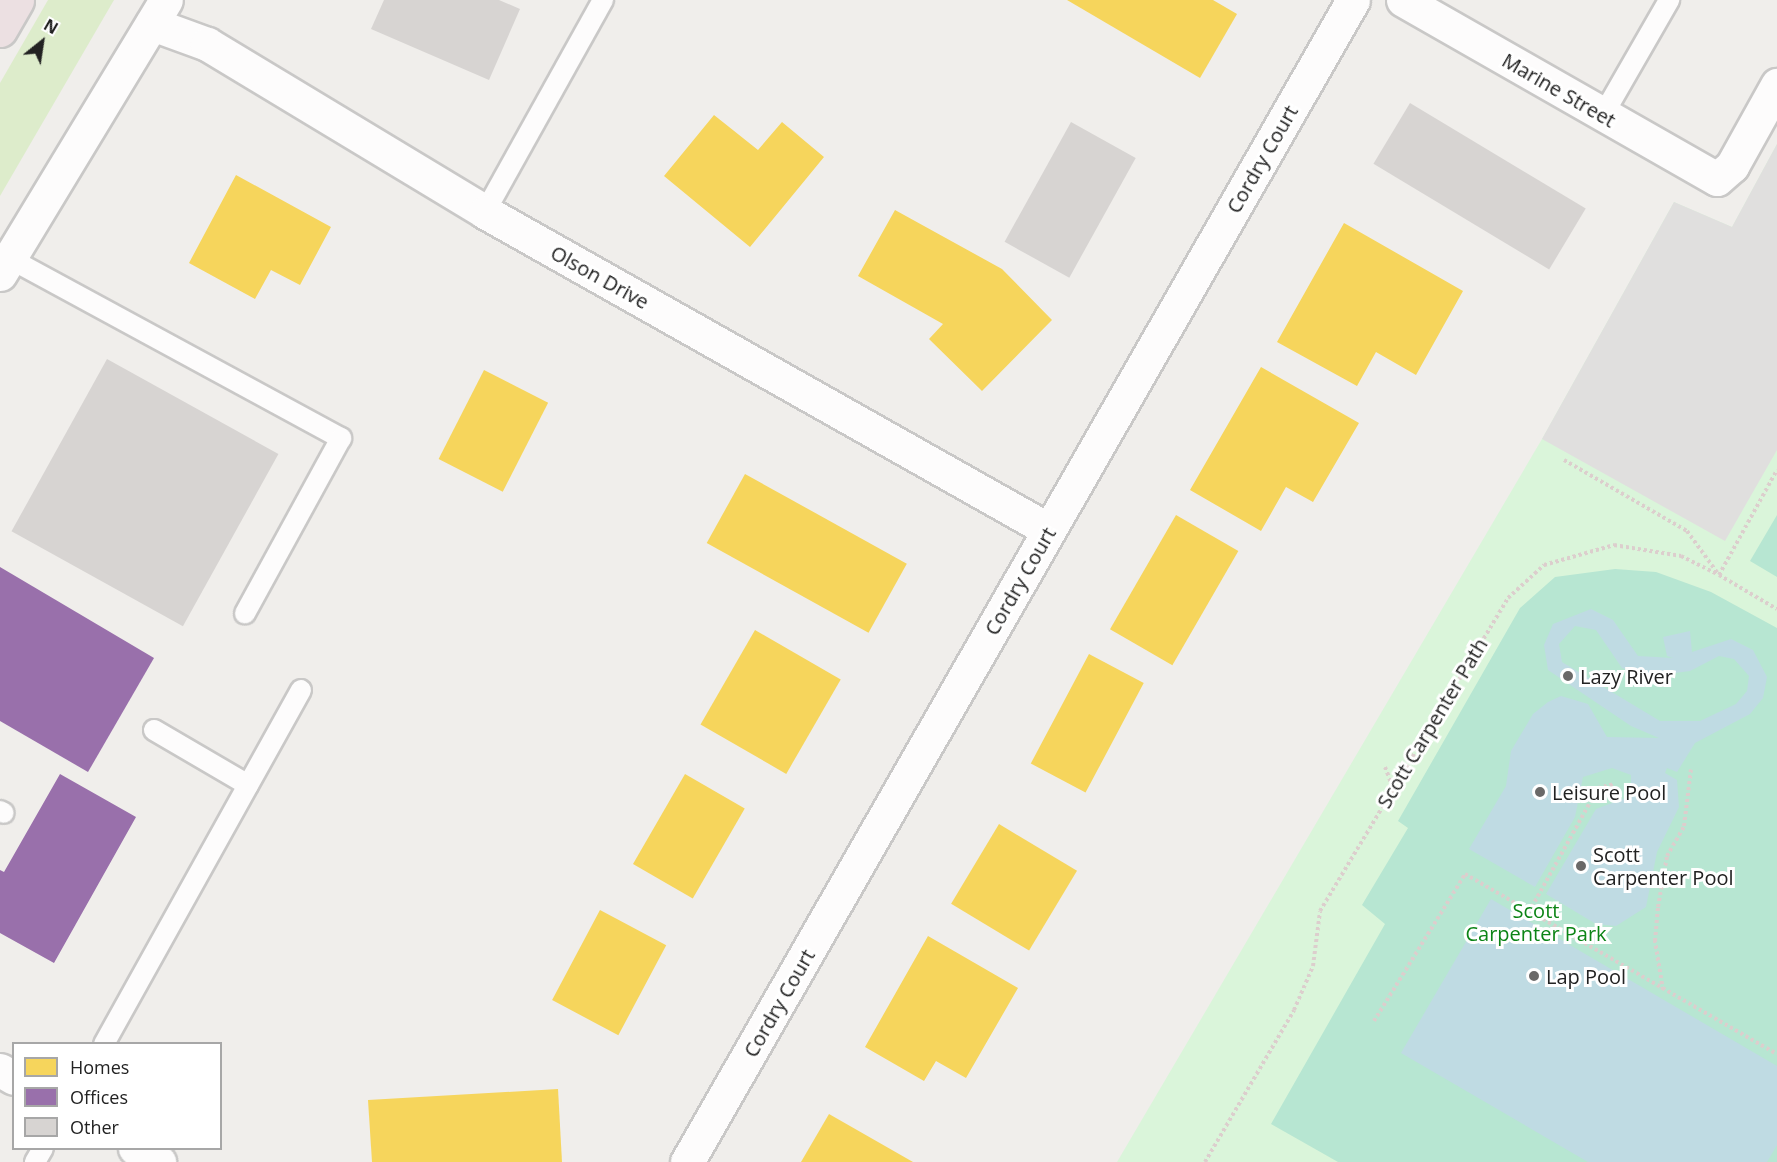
<!DOCTYPE html>
<style>
body{margin:0}
#map{position:relative;width:1777px;height:1162px;overflow:hidden;background:#f0eeeb;font-family:"Open Sans",sans-serif}
div>[style]{position:absolute}
[style*='--x']{left:calc(var(--x)*1px);top:calc(var(--y)*1px);width:calc(var(--w)*1px);rotate:calc(var(--a)*1deg)}
.grass>*{inset:0;background:#ddeccb}
.park>*{inset:0;background:#daf5da}
.pitch>*{inset:0;background:#b7e6d2}
.parking>*{inset:0;background:#e0dfde}
.water>*{inset:0;background:#bfdbe3}
.homes>*{inset:0;background:#f6d55c;transform-origin:0 0}
.offices>*{inset:0;background:#9970ab}
.building>*{inset:0;background:#d7d4d2;transform-origin:0 0}
.path>*{height:4px;margin-top:-2px;transform-origin:0;background:repeating-linear-gradient(90deg,#dccecd 0 3px,transparent 0 6px)}
.roads{filter:drop-shadow(2px 0 #c9c8c7) drop-shadow(-2px 0 #c9c8c7) drop-shadow(0 2px #c9c8c7) drop-shadow(0 -2px #c9c8c7)}
.lane>*{height:20px;margin:-10px;padding:0 10px;transform-origin:10px;border-radius:10px;background:#fdfcfc}
.street>*{height:33px;margin:-16.5px;padding:0 16.5px;transform-origin:16.5px;border-radius:16.5px;background:#fdfcfc}
.highway>*{height:33px;margin:-16.5px;padding:0 16.5px;transform-origin:16.5px;border-radius:16.5px;background:#ece0e2}
.dots>*{width:16px;height:16px;translate:-50% -50%;box-sizing:border-box;border:3px solid #fff;border-radius:50%}
span{translate:-50% -50%;white-space:nowrap;text-align:center;line-height:1.15;-webkit-text-stroke:6px #fff;paint-order:stroke}
.street-label{font-size:20px;color:#222}
.poi-label{font-size:20px;color:#222}
.left{translate:0 -50%;text-align:left}
.park-label{font-size:20px;color:#0c8416}
.legend{position:absolute;left:12px;top:1042px;width:210px;height:108px;box-sizing:border-box;background:#fff;border:2px solid #a7a7a7;margin:0;padding:8px 10px;list-style:none;font-size:18px;color:#222}
.legend li{display:flex;align-items:center;gap:12px;height:30px}
.legend b{width:30px;border:2px solid #a7a7a7}
.north{position:absolute;left:12px;top:12px;width:60px;height:60px;-webkit-text-stroke:4px #fff;paint-order:stroke;rotate:30deg;font-size:16px;font-weight:700;line-height:24px;text-align:center;color:#222}
.north::after{content:'';display:block;margin:auto;width:21px;height:27px;background:#222;clip-path:polygon(50% 0,100% 100%,50% 72%,0 100%)}
</style>
<div id="map">
<div class="grass">
<i style="clip-path:polygon(48px 0,114px 0,0 196px,0 83px)"></i>
</div>
<div class="park">
<i style="clip-path:polygon(1777px 144px,1777px 1162px,1117px 1162px,1542px 439px,1674px 202px,1732px 227px)"></i>
</div>
<div class="pitch">
<i style="clip-path:polygon(1777px 515px,1777px 577px,1750px 561px)"></i>
<i style="clip-path:polygon(1615px 569px,1656px 572px,1711px 592px,1777px 628px,1777px 1162px,1338px 1162px,1271px 1124px,1385px 924px,1362px 905px,1408px 828px,1398px 821px,1520px 608px,1555px 577px)"></i>
</div>
<div class="parking">
<i style="clip-path:polygon(1777px 144px,1777px 450px,1725px 541px,1542px 439px,1674px 202px,1732px 227px)"></i>
</div>
<div class="water">
<i style="clip-path:polygon(evenodd,1591px 609px,1613px 620px,1638px 656px,1673px 658px,1667px 656px,1663px 637px,1690px 631px,1692px 652px,1731px 639px,1753px 650px,1767px 677px,1763px 698px,1750px 714px,1695px 743px,1677px 772px,1667px 768px,1665px 773px,1677px 780px,1679px 807px,1657px 852px,1646px 907px,1616px 926px,1596px 924px,1546px 894px,1596px 809px,1631px 796px,1631px 775px,1612px 768px,1583px 777px,1575px 817px,1535px 887px,1469px 849px,1506px 786px,1511px 751px,1533px 714px,1548px 702px,1561px 696px,1588px 704px,1607px 737px,1659px 738px,1631px 726px,1548px 670px,1544px 645px,1553px 624px,1591px 609px,1575px 626px,1596px 630px,1622px 668px,1645px 677px,1690px 671px,1719px 656px,1734px 659px,1749px 676px,1747px 691px,1736px 704px,1700px 721px,1660px 721px,1562px 662px,1559px 644px,1575px 626px)"></i>
<i style="clip-path:polygon(1491px 899px,1777px 1066px,1777px 1145px,1767px 1162px,1588px 1162px,1401px 1053px)"></i>
</div>
<div class="homes">
<i style="clip-path:polygon(1067px 0,1213px 0,1237px 14px,1200px 78px)"></i>
<i style="clip-path:polygon(714px 115px,758px 150px,782px 122px,824px 157px,750px 247px,664px 176px)"></i>
<i style="clip-path:polygon(236px 175px,331px 227px,300px 285px,271px 270px,255px 299px,189px 263px)"></i>
<i style="clip-path:polygon(895px 210px,1002px 269px,1052px 320px,982px 391px,929px 339px,943px 324px,858px 276px)"></i>
<i style="clip-path:polygon(1344px 223px,1463px 291px,1416px 375px,1376px 352px,1357px 386px,1277px 342px)"></i>
<i style="clip-path:polygon(1261px 367px,1359px 423px,1313px 502px,1286px 487px,1261px 531px,1190px 490px)"></i>
<i style="left:484px;top:370px;width:72px;height:100px;rotate:27deg"></i>
<i style="left:745px;top:474px;width:185px;height:79px;rotate:29deg"></i>
<i style="left:1176px;top:515px;width:72px;height:132px;rotate:30deg"></i>
<i style="left:755px;top:630px;width:99px;height:109px;rotate:30deg"></i>
<i style="left:1089px;top:654px;width:62px;height:124px;rotate:28deg"></i>
<i style="left:685px;top:774px;width:69px;height:104px;rotate:30deg"></i>
<i style="left:999px;top:824px;width:91px;height:93px;rotate:31deg"></i>
<i style="left:600px;top:910px;width:75px;height:102px;rotate:28deg"></i>
<i style="clip-path:polygon(928px 936px,1018px 988px,966px 1078px,936px 1061px,924px 1081px,865px 1047px)"></i>
<i style="clip-path:polygon(558px 1089px,562px 1162px,372px 1162px,368px 1100px)"></i>
<i style="clip-path:polygon(829px 1114px,913px 1162px,801px 1162px)"></i>
</div>
<div class="offices">
<i style="clip-path:polygon(0 567px,154px 658px,88px 772px,0 721px)"></i>
<i style="clip-path:polygon(60px 774px,136px 817px,54px 963px,0 933px,0 870px,4px 872px)"></i>
</div>
<div class="building">
<i style="clip-path:polygon(384px 0,499px 0,520px 9px,489px 80px,371px 29px)"></i>
<i style="left:1410px;top:103px;width:205px;height:71px;rotate:31deg"></i>
<i style="left:1071px;top:122px;width:74px;height:137px;rotate:29deg"></i>
<i style="left:107px;top:359px;width:196px;height:197px;rotate:29deg"></i>
</div>
<div class="path">
<i style="--x:1564;--y:460;--w:142;--a:30"></i>
<i style="--x:1687;--y:531;--w:54;--a:54"></i>
<i style="--x:1719;--y:575;--w:67;--a:30.4"></i>
<i style="--x:1385;--y:767;--w:22;--a:69"></i>
<i style="--x:1529;--y:912;--w:142;--a:-60.9"></i>
<i style="--x:1598;--y:788;--w:16;--a:-14"></i>
<i style="--x:1663;--y:990;--w:50;--a:-99.3"></i>
<i style="--x:1655;--y:941;--w:34;--a:-85"></i>
<i style="--x:1658;--y:907;--w:52;--a:-80"></i>
<i style="--x:1667;--y:856;--w:34;--a:-60"></i>
<i style="--x:1684;--y:826;--w:57;--a:-83"></i>
<i style="--x:1374;--y:1021;--w:173;--a:-58.2"></i>
<i style="--x:1465;--y:874;--w:360;--a:30"></i>
<i style="--x:1205;--y:1162;--w:176;--a:-59.6"></i>
<i style="--x:1294;--y:1010;--w:48;--a:-66.6"></i>
<i style="--x:1313;--y:966;--w:55;--a:-82.7"></i>
<i style="--x:1320;--y:911;--w:365;--a:-59"></i>
<i style="--x:1508;--y:598;--w:49;--a:-42.5"></i>
<i style="--x:1544;--y:565;--w:73;--a:-15.9"></i>
<i style="--x:1614;--y:545;--w:68;--a:9.3"></i>
<i style="--x:1681;--y:556;--w:42;--a:26.6"></i>
<i style="--x:1719;--y:575;--w:120;--a:-61.1"></i>
</div>
<div class="roads">
<div class="lane">
<i style="--x:1603;--y:115;--w:133;--a:-60.1"></i>
<i style="--x:485;--y:212;--w:243;--a:-60.9"></i>
<i style="--x:9;--y:258;--w:378;--a:28.5"></i>
<i style="--x:341;--y:438;--w:200;--a:118.7"></i>
<i style="--x:154;--y:730;--w:109;--a:30.3"></i>
<i style="--x:0;--y:811;--w:4;--a:27"></i>
<i style="--x:104;--y:1044;--w:405;--a:-60.9"></i>
<i style="--x:35;--y:1162;--w:16;--a:-60"></i>
</div>
<div class="street">
<i style="--x:1403;--y:0;--w:361;--a:29.7"></i>
<i style="--x:1717;--y:179;--w:20;--a:-41"></i>
<i style="--x:1732;--y:166;--w:93;--a:-60.9"></i>
<i style="--x:152;--y:24;--w:59;--a:20"></i>
<i style="--x:207;--y:44;--w:325;--a:31.1"></i>
<i style="--x:485;--y:212;--w:647;--a:29.42"></i>
<i style="--x:0;--y:274;--w:320;--a:-58.8"></i>
<i style="--x:0;--y:1070;--w:16;--a:30"></i>
<i style="--x:135;--y:1148;--w:28;--a:30"></i>
<i style="--x:687;--y:1162;--w:1339;--a:-60.18"></i>
</div>
<div class="highway">
<i style="--x:0;--y:30;--w:34;--a:-60"></i>
</div>
</div>
<div class="dots">
<i style="left:1568px;top:676px;background:#6a6968"></i>
<i style="left:1540px;top:792px;background:#6a6968"></i>
<i style="left:1581px;top:866px;background:#6a6968"></i>
<i style="left:1534px;top:976px;background:#6a6968"></i>
</div>
<div class="street-label">
<span style="left:1559px;top:90px;rotate:30deg">Marine Street</span>
<span style="left:1262px;top:159px;rotate:-60deg">Cordry Court</span>
<span style="left:600px;top:277px;rotate:29deg">Olson Drive</span>
<span style="left:1020px;top:581px;rotate:-60deg">Cordry Court</span>
<span style="left:1432px;top:723px;rotate:-59deg">Scott Carpenter Path</span>
<span style="left:779px;top:1003px;rotate:-60deg">Cordry Court</span>
</div>
<div class="poi-label">
<span class="left" style="left:1580px;top:676px">Lazy River</span>
<span class="left" style="left:1552px;top:792px">Leisure Pool</span>
<span class="left" style="left:1593px;top:866px">Scott<br>Carpenter Pool</span>
<span class="left" style="left:1546px;top:976px">Lap Pool</span>
</div>
<div class="park-label">
<span style="left:1536px;top:922px">Scott<br>Carpenter Park</span>
</div>
<ul class="legend">
<li><b style="height:16px;background:#f6d55c"></b>Homes</li>
<li><b style="height:16px;background:#9970ab"></b>Offices</li>
<li><b style="height:16px;background:#d7d4d2"></b>Other</li>
</ul>
<div class="north">N</div>
</div>
